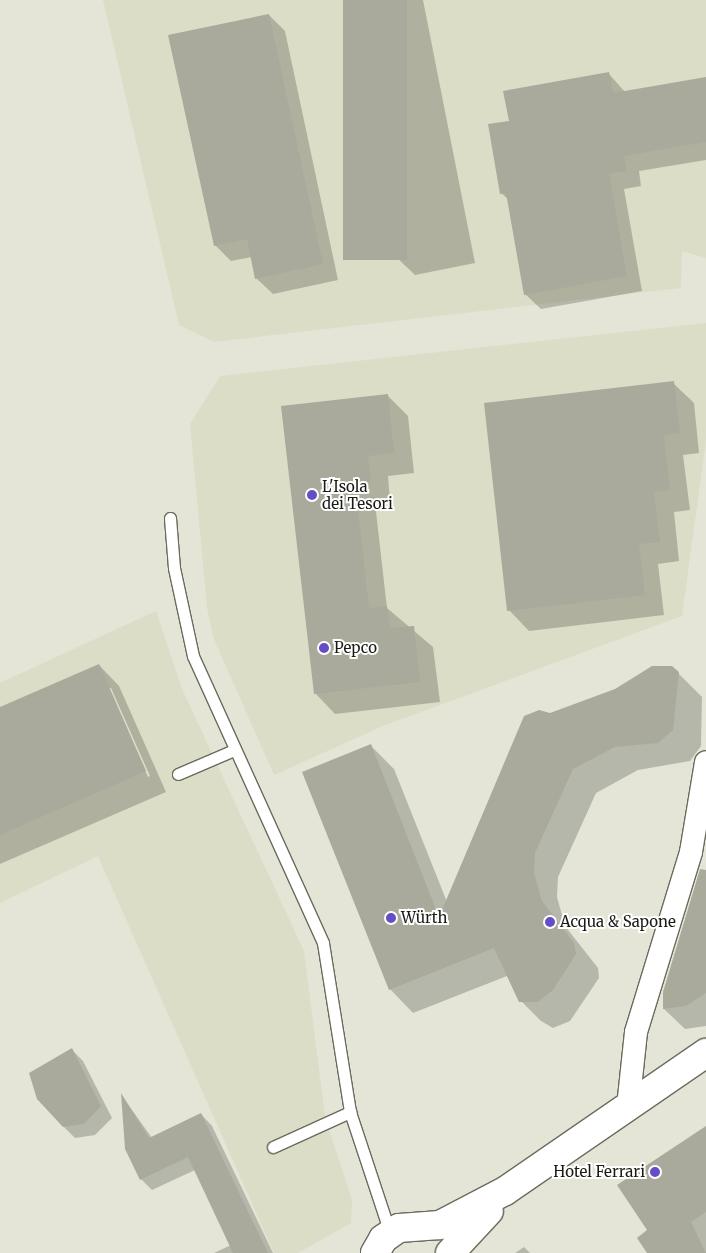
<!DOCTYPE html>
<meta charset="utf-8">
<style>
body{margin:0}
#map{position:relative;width:706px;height:1253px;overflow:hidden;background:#e4e5d6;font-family:Merriweather,serif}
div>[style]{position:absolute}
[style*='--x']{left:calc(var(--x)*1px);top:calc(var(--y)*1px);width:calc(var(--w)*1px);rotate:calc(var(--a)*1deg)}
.built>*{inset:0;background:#dcddc6}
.shadow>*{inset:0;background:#0003}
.building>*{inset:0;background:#aaaa9c;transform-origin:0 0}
.roads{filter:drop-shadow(1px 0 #6a6a5d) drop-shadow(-1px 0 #6a6a5d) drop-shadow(0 1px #6a6a5d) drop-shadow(0 -1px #6a6a5d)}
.service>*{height:11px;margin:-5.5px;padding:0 5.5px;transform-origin:5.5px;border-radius:5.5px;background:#fff}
.minor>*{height:22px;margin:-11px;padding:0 11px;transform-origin:11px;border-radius:11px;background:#fff}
.primary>*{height:28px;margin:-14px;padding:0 14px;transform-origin:14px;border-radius:14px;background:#fff}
.dots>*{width:14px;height:14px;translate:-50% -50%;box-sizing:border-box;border:2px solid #fff;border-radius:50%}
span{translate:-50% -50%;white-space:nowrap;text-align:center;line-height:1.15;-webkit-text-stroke:4px #fff;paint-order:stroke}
.poi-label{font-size:15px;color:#1a1a15}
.left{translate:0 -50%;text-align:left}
.right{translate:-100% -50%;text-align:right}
</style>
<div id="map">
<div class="built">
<i style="clip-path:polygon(103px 0,706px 0,706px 258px,682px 251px,681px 288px,214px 342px,179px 325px)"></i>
<i style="clip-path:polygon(706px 323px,706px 440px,682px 616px,383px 726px,274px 775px,213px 637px,207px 607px,190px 424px,220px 376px)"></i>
<i style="clip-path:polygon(156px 611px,182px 689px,304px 951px,325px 1117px,352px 1200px,351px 1223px,298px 1253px,274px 1253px,98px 856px,0 903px,0 683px)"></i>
</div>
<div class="shadow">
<i style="clip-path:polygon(344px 0,423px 0,475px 263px,415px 275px,394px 255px)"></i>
<i style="clip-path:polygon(269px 15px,285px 31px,338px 280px,273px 294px,256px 278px,252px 257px,231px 261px,215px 245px)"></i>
<i style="clip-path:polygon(609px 74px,625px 92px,706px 78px,706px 160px,639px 171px,641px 186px,624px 189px,642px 291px,541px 309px,525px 294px,509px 200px,501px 193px,510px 122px)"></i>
<i style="clip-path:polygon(673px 383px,694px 403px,699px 453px,683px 455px,690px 510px,674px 512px,679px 561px,658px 564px,664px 615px,529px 631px,509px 610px)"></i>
<i style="clip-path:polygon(387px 395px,408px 416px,414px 473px,388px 476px,390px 501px,375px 503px,387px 608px,433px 647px,440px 702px,335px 714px,315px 693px,282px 407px)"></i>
<i style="clip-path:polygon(evenodd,99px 665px,119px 686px,166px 792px,0 864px,0 709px,99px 665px,108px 688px,111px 688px,150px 776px,148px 777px,108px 688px)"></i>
<i style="clip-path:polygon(678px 673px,702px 697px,701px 746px,690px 761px,638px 770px,596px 793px,558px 877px,557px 897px,565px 926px,598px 968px,599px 978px,570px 1021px,553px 1028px,541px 1021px,517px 997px,507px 976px,413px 1013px,390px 989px,371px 746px,394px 769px,447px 902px,550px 714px)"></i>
<i style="clip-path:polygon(706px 880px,706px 1026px,685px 1029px,664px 1009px)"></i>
<i style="clip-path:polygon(72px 1050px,83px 1061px,112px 1118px,95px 1135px,75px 1138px,64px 1127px)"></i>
<i style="clip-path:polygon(122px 1096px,152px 1138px,201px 1114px,212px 1126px,273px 1253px,214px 1253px,231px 1245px,195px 1170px,152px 1190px,141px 1179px)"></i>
<i style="clip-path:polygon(706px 1140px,706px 1253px,648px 1253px,649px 1231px)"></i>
<i style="clip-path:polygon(524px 1247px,530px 1253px,515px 1253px)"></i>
</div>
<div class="building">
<i style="left:343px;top:0;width:64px;height:260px"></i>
<i style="clip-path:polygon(269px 14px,323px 264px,255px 279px,247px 239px,214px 246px,168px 35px)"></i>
<i style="clip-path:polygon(609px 72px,613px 93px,706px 77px,706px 142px,624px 156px,627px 171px,609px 174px,627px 276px,524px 295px,506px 193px,500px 194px,488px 124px,509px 121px,503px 91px)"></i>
<i style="clip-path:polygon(674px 381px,680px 433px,664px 435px,670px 490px,654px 492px,660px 542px,639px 544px,645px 595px,507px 611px,484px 403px)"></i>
<i style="clip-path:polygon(388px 394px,394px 453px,368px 456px,371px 481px,355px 483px,369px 608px,387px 606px,390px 628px,414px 626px,420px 682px,314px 694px,281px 406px)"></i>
<i style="clip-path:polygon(99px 664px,146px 771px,0 835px,0 707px)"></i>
<i style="clip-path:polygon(652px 666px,672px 666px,679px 672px,673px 730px,658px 743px,615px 747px,573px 769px,535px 853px,534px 873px,542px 901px,574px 943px,576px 954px,553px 990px,538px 1002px,519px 1002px,494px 948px,389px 990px,302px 772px,371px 744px,439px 917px,524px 716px,539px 710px,550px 713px,615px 689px)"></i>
<i style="clip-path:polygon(700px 869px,706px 870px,706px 993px,686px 1006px,663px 1009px,663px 992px)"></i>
<i style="clip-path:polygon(72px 1048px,101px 1106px,84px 1124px,63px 1127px,37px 1099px,29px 1073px)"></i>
<i style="clip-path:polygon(121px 1093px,149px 1138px,201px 1113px,268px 1253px,233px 1253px,188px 1157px,140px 1180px,125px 1149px)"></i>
<i style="clip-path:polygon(706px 1126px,706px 1212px,691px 1222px,706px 1253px,647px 1253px,637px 1238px,647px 1230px,617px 1185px)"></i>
</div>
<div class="roads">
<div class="service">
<i style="--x:170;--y:518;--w:50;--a:85.4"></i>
<i style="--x:174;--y:568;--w:90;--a:77.8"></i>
<i style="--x:193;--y:656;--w:315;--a:65.6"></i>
<i style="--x:323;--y:943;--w:171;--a:80.9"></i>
<i style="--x:350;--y:1112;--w:127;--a:71.7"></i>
<i style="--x:178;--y:774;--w:61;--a:-23.2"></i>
<i style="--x:273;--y:1147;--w:85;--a:-24.4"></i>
</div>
<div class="minor">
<i style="--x:628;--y:1107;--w:75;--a:-83.9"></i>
<i style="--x:636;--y:1032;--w:188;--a:-73"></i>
<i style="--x:691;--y:852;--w:91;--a:-80.5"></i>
</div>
<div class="primary">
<i style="--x:375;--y:1253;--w:16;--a:-60"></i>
<i style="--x:383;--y:1239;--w:19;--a:-35"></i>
<i style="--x:399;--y:1228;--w:41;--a:-4.2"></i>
<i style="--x:440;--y:1225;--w:73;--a:-27.6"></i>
<i style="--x:505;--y:1191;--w:244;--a:-34.5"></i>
<i style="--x:450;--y:1253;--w:57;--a:-47.1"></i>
</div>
</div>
<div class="dots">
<i style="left:312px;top:495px;background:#664dc6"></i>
<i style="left:324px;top:648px;background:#664dc6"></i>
<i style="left:391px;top:918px;background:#664dc6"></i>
<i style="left:550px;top:922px;background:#664dc6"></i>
<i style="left:655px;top:1172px;background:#664dc6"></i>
</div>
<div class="poi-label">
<span class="left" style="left:322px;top:495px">L'Isola<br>dei Tesori</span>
<span class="left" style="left:334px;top:648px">Pepco</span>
<span class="left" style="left:401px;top:918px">Würth</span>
<span class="left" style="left:560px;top:922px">Acqua &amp; Sapone</span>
<span class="right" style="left:645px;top:1172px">Hotel Ferrari</span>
</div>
</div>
